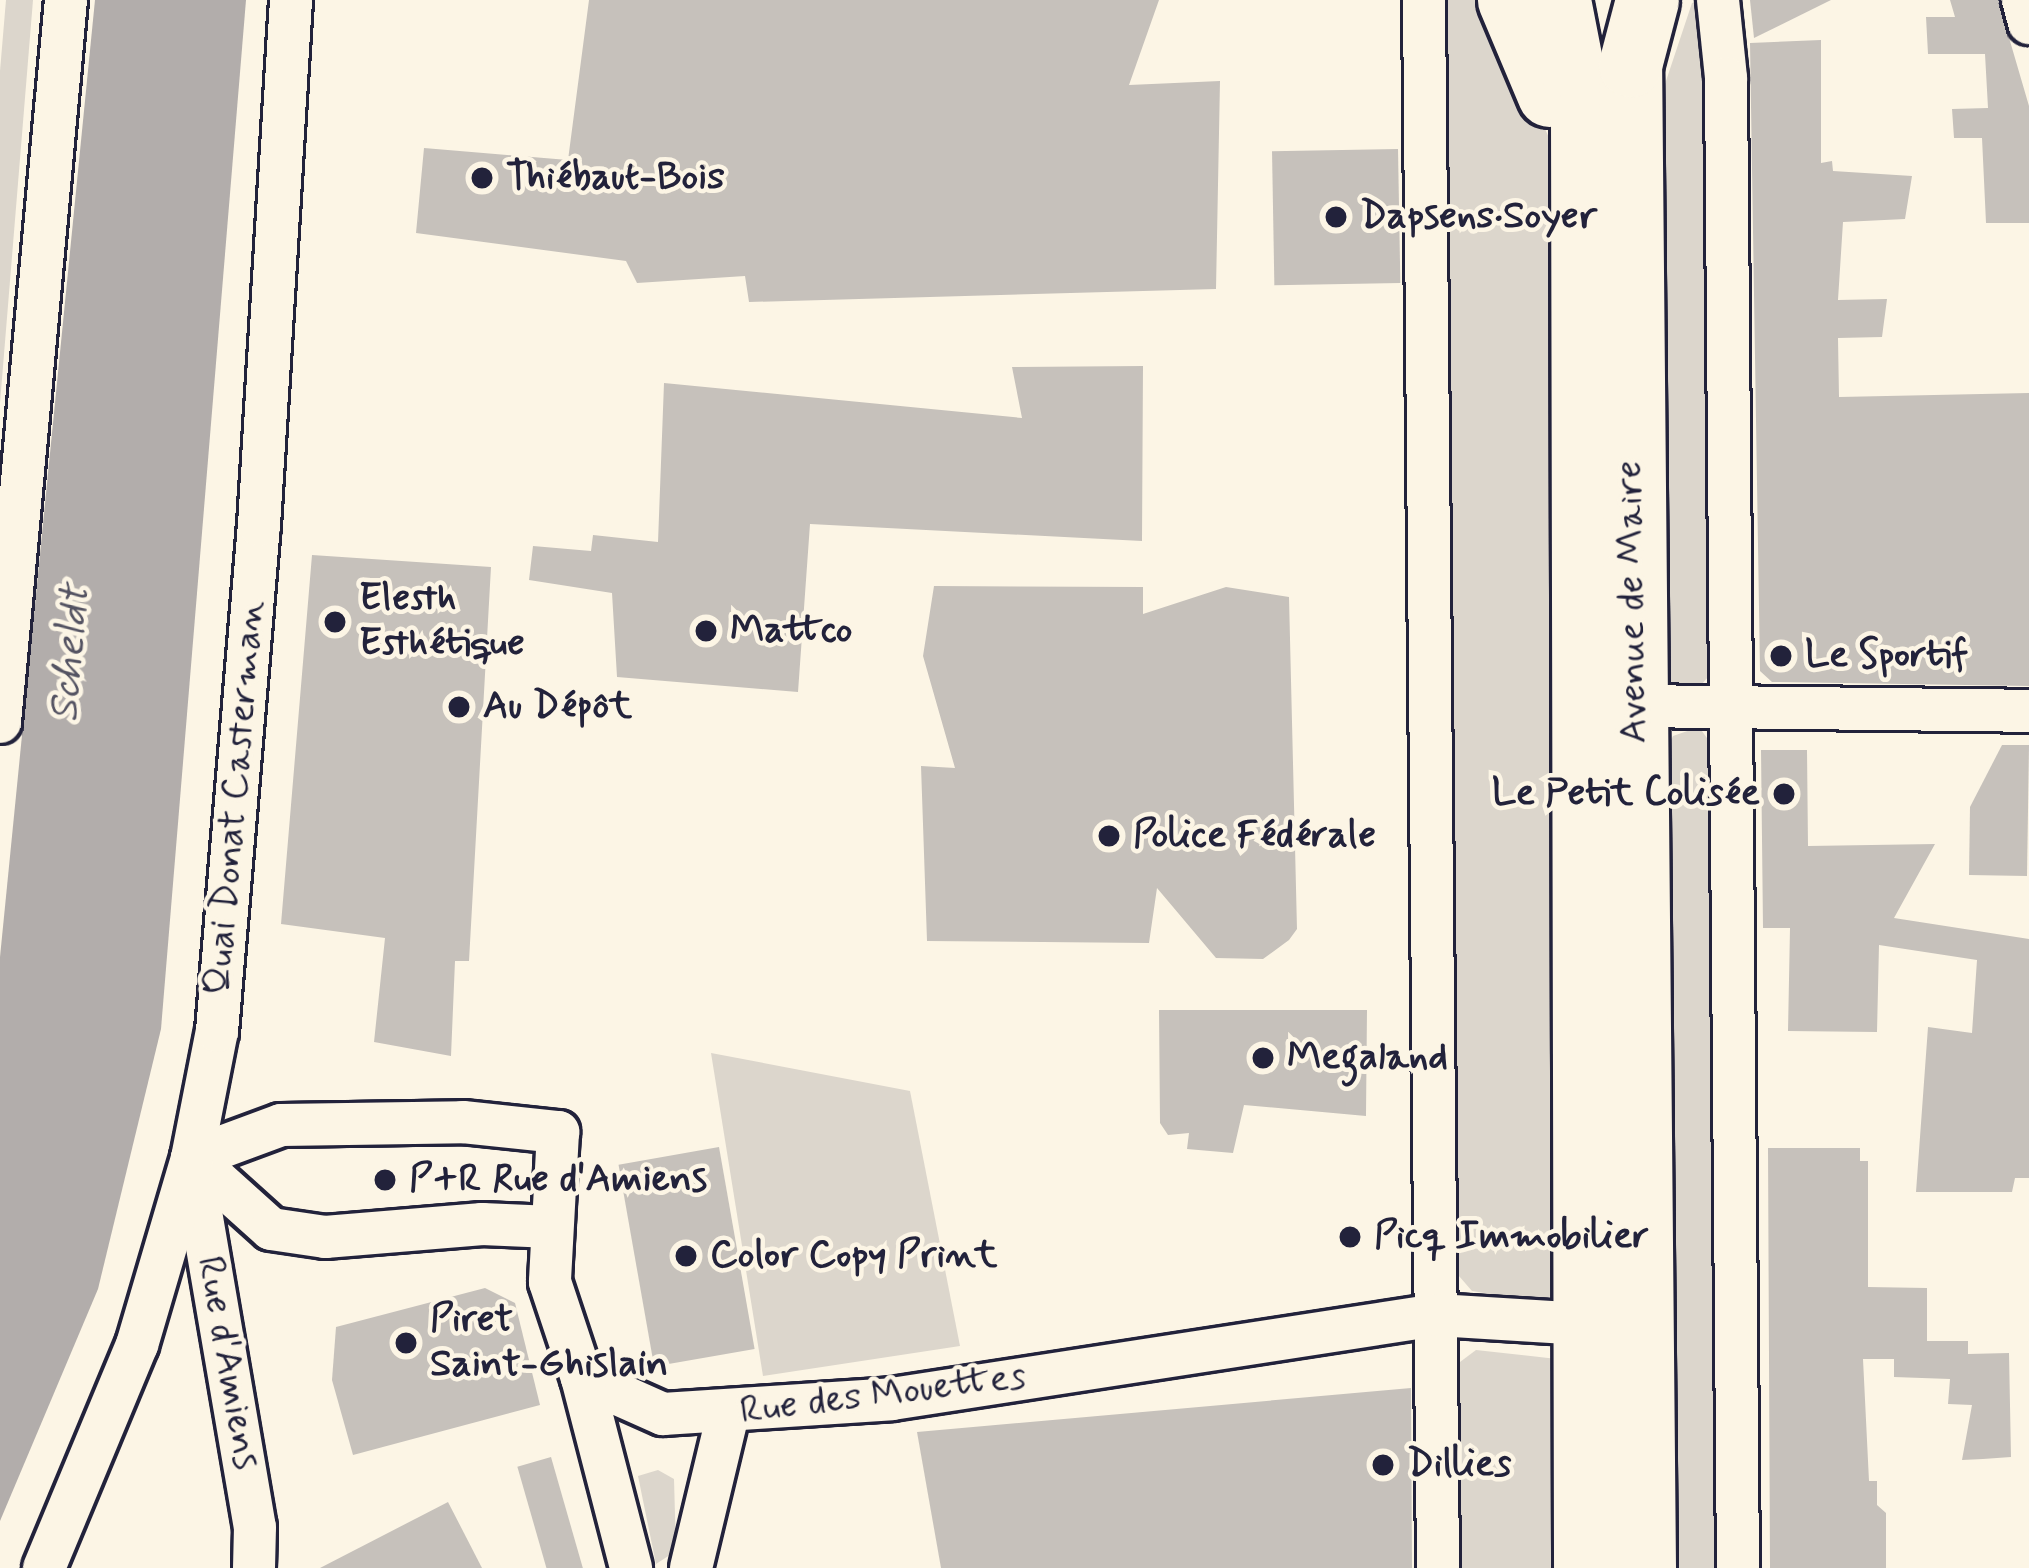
<!DOCTYPE html>
<meta charset="utf-8">
<style>
body{margin:0}
#map{position:relative;width:2029px;height:1568px;overflow:hidden;background:#fcf5e5;font-family:Mynerve,sans-serif}
div>[style]{position:absolute}
[style*='--x']{left:calc(var(--x)*1px);top:calc(var(--y)*1px);width:calc(var(--w)*1px);rotate:calc(var(--a)*1deg)}
.green>*{inset:0;background:#dcd6cc}
.water>*{inset:0;background:#b2adab}
.building>*{inset:0;background:#c6c1bb;transform-origin:0 0}
.roads{filter:drop-shadow(3px 0 #22223b) drop-shadow(-3px 0 #22223b) drop-shadow(0 3px #22223b) drop-shadow(0 -3px #22223b)}
.minor>*{height:42px;margin:-21px;padding:0 21px;transform-origin:21px;border-radius:21px;background:#fcf5e5}
.primary>*{height:63px;margin:-31.5px;padding:0 31.5px;transform-origin:31.5px;border-radius:31.5px;background:#fcf5e5}
.dots>*{width:33px;height:33px;translate:-50% -50%;box-sizing:border-box;border:6px solid #fcf5e5;border-radius:50%}
span{translate:-50% -50%;white-space:nowrap;text-align:center;line-height:1.15;-webkit-text-stroke:9px #fcf5e5;paint-order:stroke}
.poi-label{font-size:39px;color:#22223b;font-weight:700}
.left{translate:0 -50%;text-align:left}
.right{translate:-100% -50%;text-align:right}
.street-label{font-size:39px;color:#22223b}
.water-label{font-size:42px;color:#545362;font-style:italic}
</style>
<div id="map">
<div class="green">
<i style="clip-path:polygon(6px 0,33px 0,0 403px,0 71px)"></i>
<i style="clip-path:polygon(1441px 0,1487px 0,1559px 160px,1568px 1284px,1542px 1302px,1472px 1291px,1452px 1268px)"></i>
<i style="clip-path:polygon(1703px 0,1716px 668px,1694px 693px,1672px 690px,1652px 673px,1660px 99px,1692px 3px)"></i>
<i style="clip-path:polygon(1699px 727px,1712px 745px,1727px 1568px,1658px 1568px,1653px 775px,1673px 736px)"></i>
<i style="clip-path:polygon(711px 1053px,910px 1091px,960px 1346px,763px 1376px)"></i>
<i style="clip-path:polygon(1476px 1350px,1557px 1359px,1573px 1568px,1460px 1568px,1458px 1378px,1460px 1362px)"></i>
<i style="clip-path:polygon(658px 1470px,674px 1479px,676px 1551px,656px 1564px,638px 1476px)"></i>
</div>
<div class="water">
<i style="clip-path:polygon(95px 0,246px 0,161px 1029px,98px 1289px,0 1521px,0 957px)"></i>
</div>
<div class="building">
<i style="clip-path:polygon(589px 0,1159px 0,1129px 85px,1220px 81px,1216px 289px,749px 302px,745px 276px,637px 283px,626px 261px,416px 233px,424px 148px,568px 160px)"></i>
<i style="clip-path:polygon(1750px 0,1831px 0,1754px 38px)"></i>
<i style="clip-path:polygon(1950px 0,1998px 0,2029px 106px,2029px 223px,1986px 223px,1982px 138px,1954px 138px,1952px 109px,1988px 108px,1985px 54px,1928px 54px,1926px 17px,1955px 17px)"></i>
<i style="clip-path:polygon(1821px 40px,1821px 163px,1832px 161px,1833px 171px,1912px 176px,1905px 219px,1843px 222px,1838px 300px,1887px 299px,1882px 337px,1838px 338px,1839px 397px,2029px 393px,2029px 686px,1772px 682px,1760px 671px,1750px 43px)"></i>
<i style="left:1398px;top:149px;width:134px;height:126px;rotate:89deg"></i>
<i style="clip-path:polygon(1143px 366px,1142px 541px,810px 524px,798px 692px,617px 677px,612px 593px,529px 580px,533px 546px,591px 551px,593px 535px,658px 542px,664px 383px,1022px 418px,1012px 367px)"></i>
<i style="clip-path:polygon(312px 555px,491px 567px,469px 961px,455px 961px,451px 1056px,374px 1042px,385px 938px,281px 924px)"></i>
<i style="clip-path:polygon(934px 586px,1143px 587px,1143px 614px,1226px 587px,1289px 597px,1297px 929px,1289px 940px,1263px 959px,1216px 958px,1157px 888px,1149px 943px,927px 941px,921px 766px,955px 768px,923px 656px)"></i>
<i style="clip-path:polygon(2002px 745px,2029px 745px,2027px 876px,1969px 875px,1970px 807px)"></i>
<i style="clip-path:polygon(1761px 750px,1807px 750px,1808px 846px,1935px 844px,1894px 918px,2029px 939px,2029px 1178px,2015px 1178px,2012px 1192px,1916px 1192px,1928px 1027px,1972px 1033px,1977px 960px,1879px 945px,1877px 1032px,1788px 1031px,1790px 928px,1763px 928px)"></i>
<i style="clip-path:polygon(1159px 1010px,1367px 1010px,1366px 1116px,1244px 1105px,1233px 1153px,1187px 1149px,1189px 1133px,1168px 1135px,1160px 1123px)"></i>
<i style="left:719px;top:1147px;width:205px;height:102px;rotate:80deg"></i>
<i style="clip-path:polygon(1768px 1148px,1860px 1148px,1860px 1161px,1868px 1161px,1868px 1287px,1927px 1288px,1927px 1341px,1968px 1341px,1968px 1354px,2009px 1353px,2011px 1457px,1983px 1459px,1962px 1460px,1972px 1405px,1948px 1404px,1950px 1379px,1894px 1377px,1894px 1359px,1863px 1359px,1869px 1481px,1877px 1481px,1877px 1505px,1886px 1513px,1886px 1568px,1770px 1568px)"></i>
<i style="clip-path:polygon(485px 1288px,515px 1303px,540px 1405px,353px 1455px,332px 1380px,336px 1327px)"></i>
<i style="clip-path:polygon(1411px 1388px,1412px 1568px,941px 1568px,917px 1432px)"></i>
<i style="left:551px;top:1457px;width:116px;height:35px;rotate:74deg"></i>
<i style="clip-path:polygon(448px 1502px,482px 1568px,320px 1568px)"></i>
</div>
<div class="roads">
<div class="minor">
<i style="--x:1424;--y:0;--w:1568;--a:89.49"></i>
<i style="--x:1718;--y:0;--w:78;--a:84.1"></i>
<i style="--x:1726;--y:78;--w:1490;--a:89.54"></i>
<i style="--x:2023;--y:0;--w:24;--a:75"></i>
<i style="--x:1634;--y:706;--w:395;--a:0.7"></i>
<i style="--x:0;--y:722;--w:725;--a:-84.78"></i>
<i style="--x:192;--y:1158;--w:95;--a:-20.3"></i>
<i style="--x:281;--y:1125;--w:182;--a:-0.9"></i>
<i style="--x:463;--y:1122;--w:96;--a:6"></i>
<i style="--x:558;--y:1132;--w:150;--a:93.1"></i>
<i style="--x:550;--y:1282;--w:101;--a:71.6"></i>
<i style="--x:582;--y:1378;--w:89;--a:24"></i>
<i style="--x:663;--y:1414;--w:229;--a:-3.7"></i>
<i style="--x:892;--y:1399;--w:551;--a:-8.76"></i>
<i style="--x:1437;--y:1315;--w:147;--a:3.5"></i>
<i style="--x:192;--y:1158;--w:106;--a:41.9"></i>
<i style="--x:271;--y:1229;--w:55;--a:8.4"></i>
<i style="--x:325;--y:1237;--w:158;--a:-4.7"></i>
<i style="--x:482;--y:1224;--w:70;--a:2.5"></i>
<i style="--x:194;--y:1171;--w:361;--a:80.3"></i>
<i style="--x:255;--y:1527;--w:41;--a:91.4"></i>
<i style="--x:582;--y:1378;--w:196;--a:75.5"></i>
<i style="--x:44;--y:1568;--w:242;--a:-67.4"></i>
<i style="--x:137;--y:1345;--w:195;--a:-73.6"></i>
<i style="--x:192;--y:1158;--w:129;--a:-78.9"></i>
<i style="--x:217;--y:1031;--w:508;--a:-85.26"></i>
<i style="--x:259;--y:525;--w:526;--a:-86.51"></i>
<i style="--x:691;--y:1568;--w:158;--a:-76.5"></i>
</div>
<div class="primary">
<i style="--x:1509;--y:0;--w:103;--a:67.2"></i>
<i style="--x:1559;--y:0;--w:120;--a:79"></i>
<i style="--x:1582;--y:118;--w:1450;--a:89.88"></i>
<i style="--x:1644;--y:1568;--w:1503;--a:-90.53"></i>
<i style="--x:1630;--y:65;--w:67;--a:-75.3"></i>
</div>
</div>
<div class="dots">
<i style="left:482px;top:178px;background:#22223b"></i>
<i style="left:1336px;top:217px;background:#22223b"></i>
<i style="left:335px;top:622px;background:#22223b"></i>
<i style="left:706px;top:631px;background:#22223b"></i>
<i style="left:1781px;top:656px;background:#22223b"></i>
<i style="left:459px;top:707px;background:#22223b"></i>
<i style="left:1784px;top:794px;background:#22223b"></i>
<i style="left:1109px;top:836px;background:#22223b"></i>
<i style="left:1263px;top:1058px;background:#22223b"></i>
<i style="left:385px;top:1180px;background:#22223b"></i>
<i style="left:1350px;top:1237px;background:#22223b"></i>
<i style="left:686px;top:1256px;background:#22223b"></i>
<i style="left:406px;top:1343px;background:#22223b"></i>
<i style="left:1383px;top:1465px;background:#22223b"></i>
</div>
<div class="poi-label">
<span class="left" style="left:506px;top:178px">Thiébaut-Bois</span>
<span class="left" style="left:1360px;top:217px">Dapsens·Soyer</span>
<span class="left" style="left:359px;top:622px">Elesth<br>Esthétique</span>
<span class="left" style="left:730px;top:631px">Mattco</span>
<span class="left" style="left:1805px;top:656px">Le Sportif</span>
<span class="left" style="left:483px;top:707px">Au Dépôt</span>
<span class="right" style="left:1760px;top:794px">Le Petit Colisée</span>
<span class="left" style="left:1133px;top:836px">Police Fédérale</span>
<span class="left" style="left:1287px;top:1058px">Megaland</span>
<span class="left" style="left:409px;top:1180px">P+R Rue d'Amiens</span>
<span class="left" style="left:1374px;top:1237px">Picq Immobilier</span>
<span class="left" style="left:710px;top:1256px">Color Copy Print</span>
<span class="left" style="left:430px;top:1343px">Piret<br>Saint-Ghislain</span>
<span class="left" style="left:1407px;top:1465px">Dillies</span>
</div>
<div class="street-label">
<span style="left:1633px;top:602px;rotate:-91deg">Avenue de Maire</span>
<span style="left:236px;top:798px;rotate:-85deg">Quai Donat Casterman</span>
<span style="left:227px;top:1363px;rotate:80deg">Rue d'Amiens</span>
<span style="left:883px;top:1395px;rotate:-7deg">Rue des Mouettes</span>
</div>
<div class="water-label">
<span style="left:71px;top:654px;rotate:-85deg">Scheldt</span>
</div>
</div>
